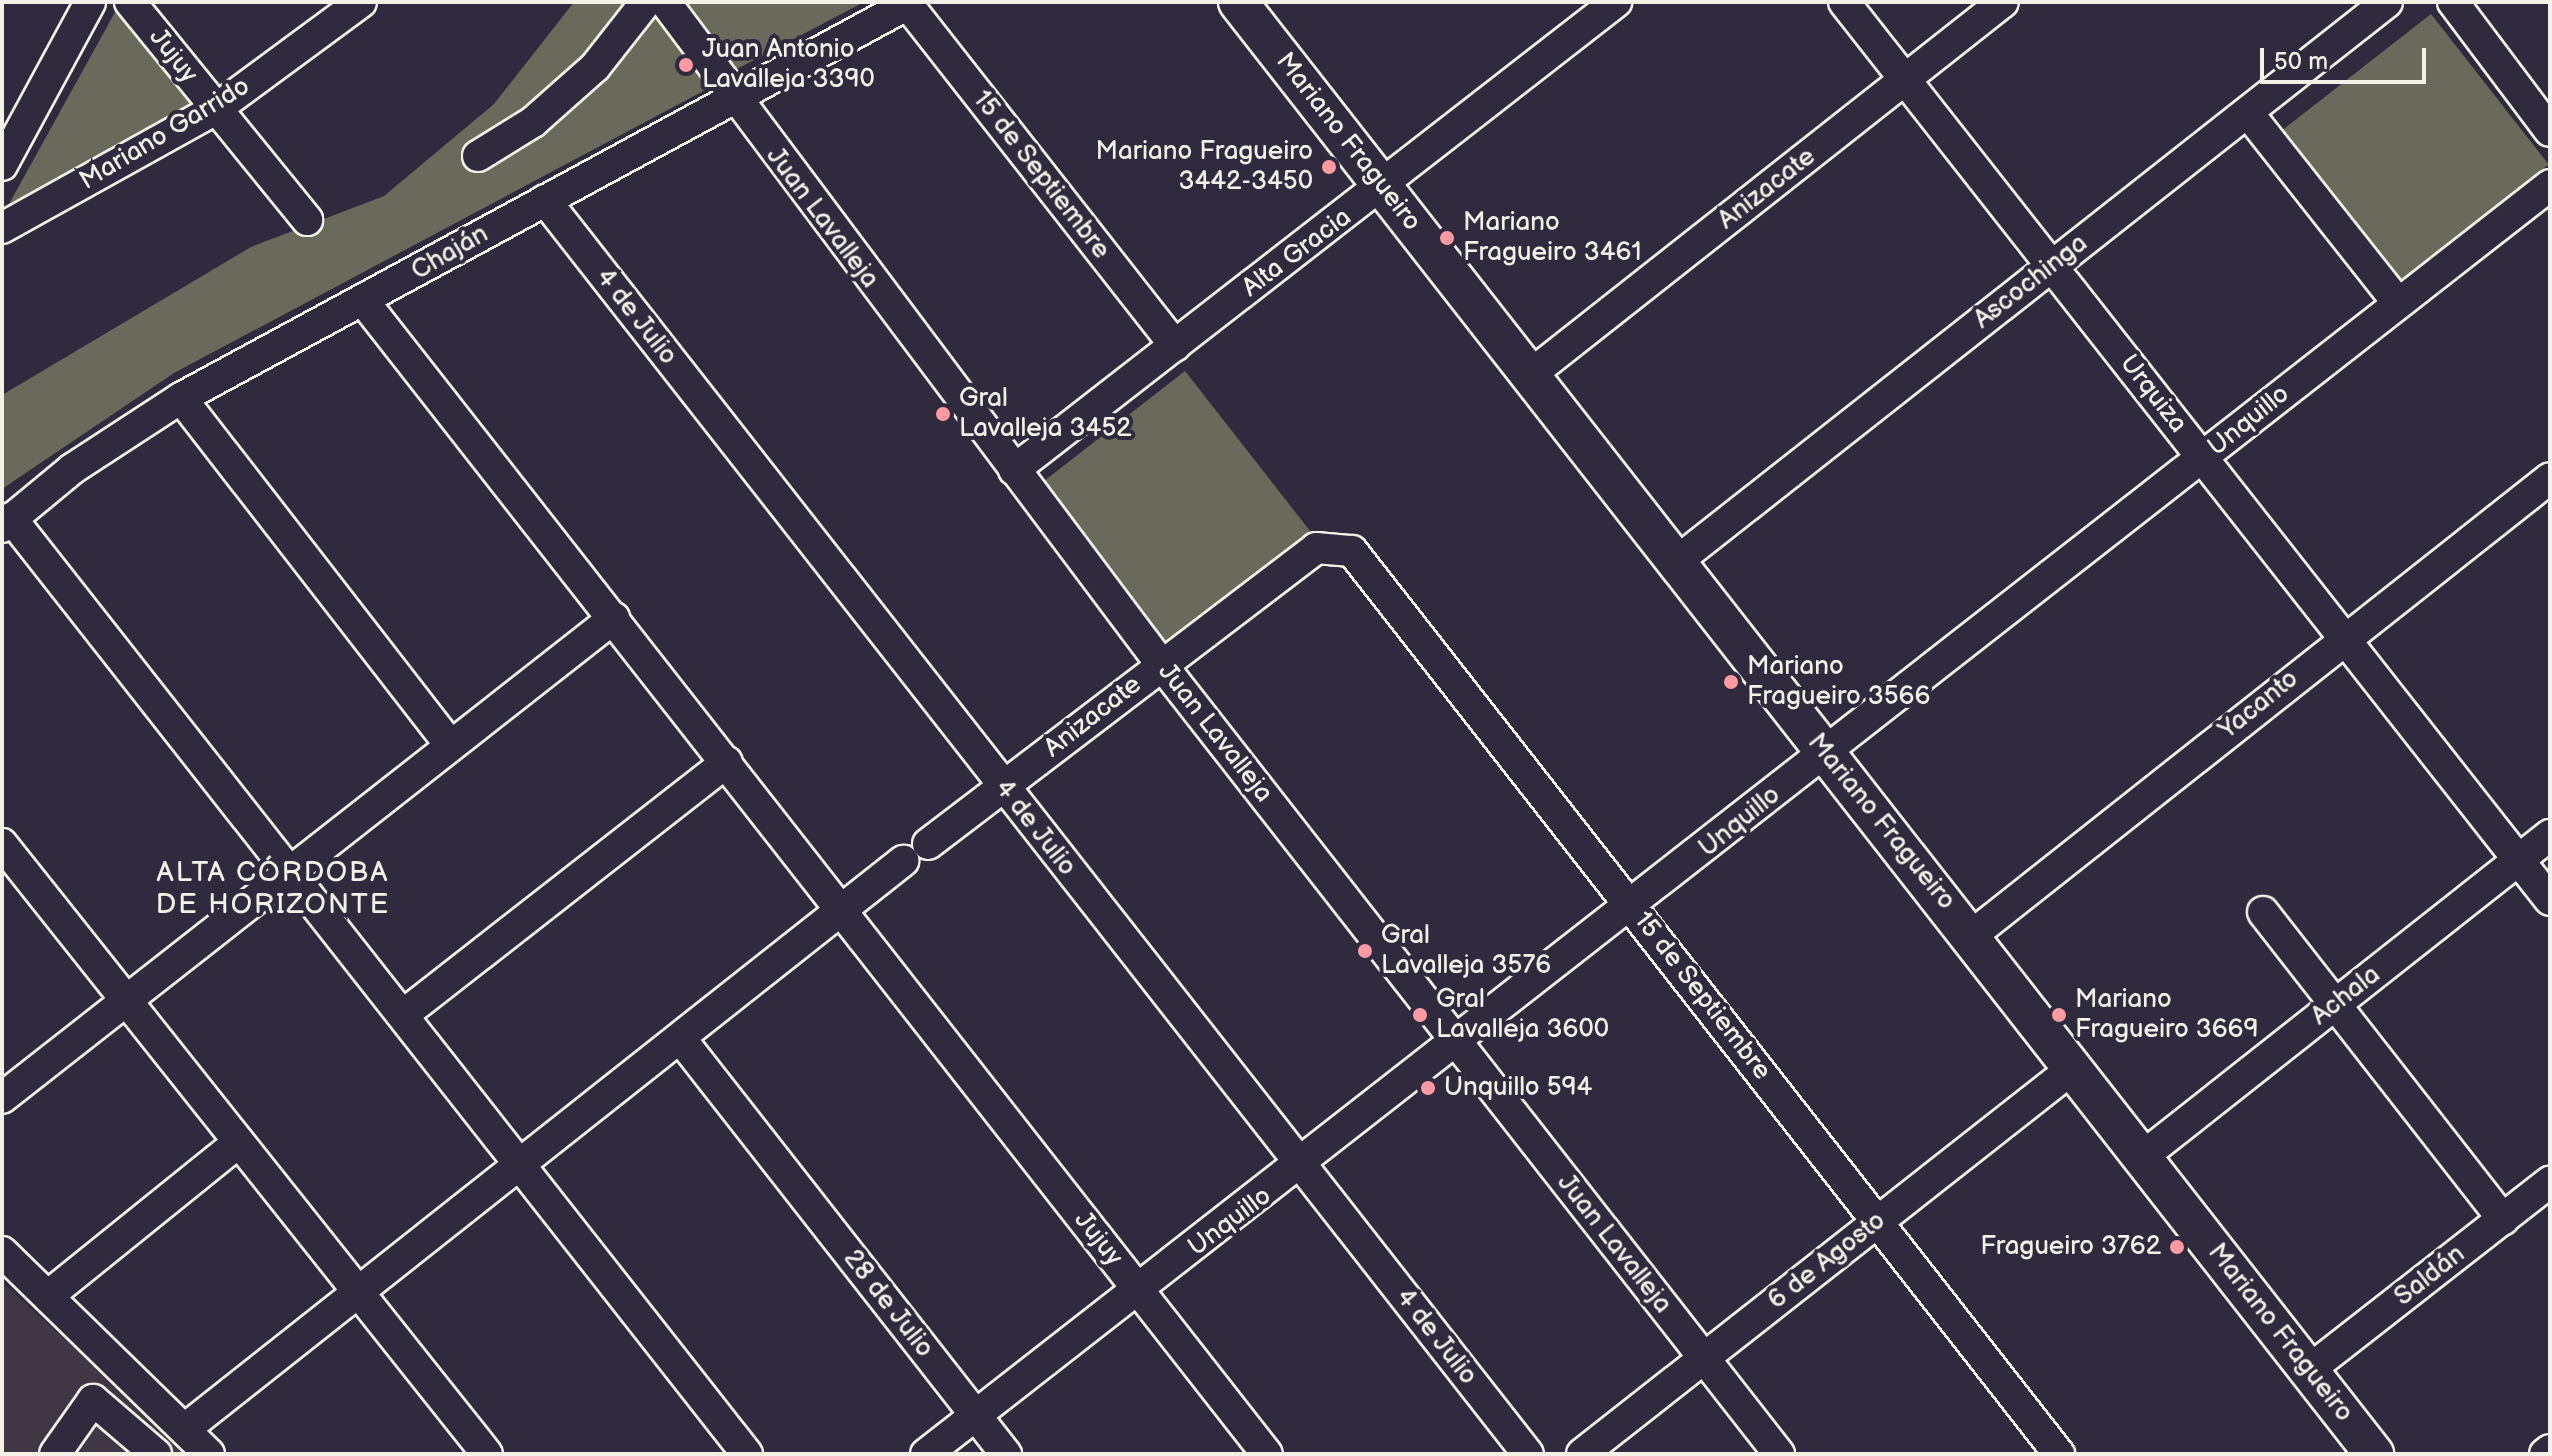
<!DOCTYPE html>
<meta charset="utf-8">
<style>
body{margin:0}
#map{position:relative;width:2552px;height:1456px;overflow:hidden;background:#2f2a3d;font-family:"Balsamiq Sans",sans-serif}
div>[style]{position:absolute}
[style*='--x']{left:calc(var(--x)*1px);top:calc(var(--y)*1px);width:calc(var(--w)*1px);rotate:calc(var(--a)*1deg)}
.built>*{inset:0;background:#403744}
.green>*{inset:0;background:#696a5b;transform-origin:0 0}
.roads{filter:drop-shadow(2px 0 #f4f1e8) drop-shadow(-2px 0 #f4f1e8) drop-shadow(0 2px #f4f1e8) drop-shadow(0 -2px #f4f1e8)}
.minor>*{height:30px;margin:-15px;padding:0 15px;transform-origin:15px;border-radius:15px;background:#2f2a3d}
.major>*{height:38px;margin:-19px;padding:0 19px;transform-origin:19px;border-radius:19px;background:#2f2a3d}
.dots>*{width:22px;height:22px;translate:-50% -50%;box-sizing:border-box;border:4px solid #2f2a3d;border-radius:50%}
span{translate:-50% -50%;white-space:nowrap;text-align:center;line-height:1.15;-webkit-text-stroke:8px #2f2a3d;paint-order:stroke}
.poi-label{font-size:26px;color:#f4f1e8}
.left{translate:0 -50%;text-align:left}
.right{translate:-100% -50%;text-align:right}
.street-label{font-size:26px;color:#f4f1e8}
.neighbourhood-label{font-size:28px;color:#f4f1e8;letter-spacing:2px}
.frame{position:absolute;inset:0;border:4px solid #f4f1e8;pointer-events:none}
.scale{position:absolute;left:2260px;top:48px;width:166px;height:36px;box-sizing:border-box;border:4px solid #f4f1e8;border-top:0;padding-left:10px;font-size:24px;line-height:28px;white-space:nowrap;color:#f4f1e8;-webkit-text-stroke:6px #2f2a3d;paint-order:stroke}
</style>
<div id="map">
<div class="built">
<i style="clip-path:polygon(2px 1282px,191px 1454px,2px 1454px)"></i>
</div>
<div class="green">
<i style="clip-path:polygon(574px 2px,652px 2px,711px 87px,174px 373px,2px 489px,2px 395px,251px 247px,384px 196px,494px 104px)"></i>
<i style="clip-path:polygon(683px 2px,864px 2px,733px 71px)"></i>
<i style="clip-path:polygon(119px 5px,196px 107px,9px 204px)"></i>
<i style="left:2431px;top:14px;width:191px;height:189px;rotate:52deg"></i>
<i style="left:1185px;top:371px;width:206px;height:191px;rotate:52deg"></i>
</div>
<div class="roads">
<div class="minor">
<i style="--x:130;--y:2;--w:281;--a:50.9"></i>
<i style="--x:665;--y:2;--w:827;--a:53.16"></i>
<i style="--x:1161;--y:664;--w:1003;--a:51.96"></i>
<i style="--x:1844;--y:2;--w:1142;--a:51.83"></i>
<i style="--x:2453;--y:2;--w:161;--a:53.1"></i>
<i style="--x:908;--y:5;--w:433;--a:51.9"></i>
<i style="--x:2248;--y:113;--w:241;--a:51.7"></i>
<i style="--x:478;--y:156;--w:65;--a:-31.7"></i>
<i style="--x:533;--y:122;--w:83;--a:-41.6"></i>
<i style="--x:595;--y:67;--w:83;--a:-51.9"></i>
<i style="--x:2;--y:165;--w:185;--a:-61.6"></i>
<i style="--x:545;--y:200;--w:1593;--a:51.91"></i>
<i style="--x:2;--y:228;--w:245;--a:-29.1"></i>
<i style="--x:216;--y:109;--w:180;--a:-36.4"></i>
<i style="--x:365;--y:303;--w:1462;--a:51.92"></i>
<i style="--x:1530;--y:375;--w:602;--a:-38.26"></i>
<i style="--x:181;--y:398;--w:439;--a:52.2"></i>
<i style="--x:1014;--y:470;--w:763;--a:-37.86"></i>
<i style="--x:11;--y:518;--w:1191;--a:51.82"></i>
<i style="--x:2;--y:527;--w:91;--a:-39.6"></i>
<i style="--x:72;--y:469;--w:130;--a:-33.1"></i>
<i style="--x:181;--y:398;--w:831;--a:-28.45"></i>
<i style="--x:1676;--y:562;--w:905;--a:-38.22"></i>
<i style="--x:2;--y:844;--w:779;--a:51.51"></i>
<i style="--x:928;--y:844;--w:488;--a:-37.3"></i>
<i style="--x:1316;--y:548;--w:36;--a:5"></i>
<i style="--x:1352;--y:551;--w:1147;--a:51.94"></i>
<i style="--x:2263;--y:912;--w:390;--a:52"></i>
<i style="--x:1971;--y:936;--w:738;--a:-38.34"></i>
<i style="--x:403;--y:1015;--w:411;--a:-38"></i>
<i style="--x:680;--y:1038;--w:529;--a:51.92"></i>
<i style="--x:2;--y:1098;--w:778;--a:-38.11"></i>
<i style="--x:2142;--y:1157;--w:520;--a:-38.28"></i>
<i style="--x:2;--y:1252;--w:289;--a:44.3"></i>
<i style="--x:48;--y:1296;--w:245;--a:-38.9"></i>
<i style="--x:2309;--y:1370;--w:306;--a:-38"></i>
<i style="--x:185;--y:1429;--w:916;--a:-38.35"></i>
<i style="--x:55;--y:1454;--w:66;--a:-54.9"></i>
<i style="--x:93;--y:1400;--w:83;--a:40.6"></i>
<i style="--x:926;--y:1454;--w:2061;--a:-38"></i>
<i style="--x:1582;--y:1454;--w:623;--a:-38.16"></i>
<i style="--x:2545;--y:1454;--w:6;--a:-39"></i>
</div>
<div class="major">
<i style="--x:1238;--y:2;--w:1844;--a:51.96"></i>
</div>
</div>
<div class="dots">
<i style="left:686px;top:65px;background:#ff9aa2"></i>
<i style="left:1329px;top:167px;background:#ff9aa2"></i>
<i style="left:1447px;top:238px;background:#ff9aa2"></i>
<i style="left:943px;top:414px;background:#ff9aa2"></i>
<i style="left:1731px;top:682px;background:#ff9aa2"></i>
<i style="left:1365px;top:951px;background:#ff9aa2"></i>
<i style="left:1420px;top:1015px;background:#ff9aa2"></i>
<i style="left:2059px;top:1015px;background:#ff9aa2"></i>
<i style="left:1428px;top:1088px;background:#ff9aa2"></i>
<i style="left:2177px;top:1247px;background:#ff9aa2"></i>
</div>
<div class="poi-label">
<span class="left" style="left:702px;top:65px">Juan Antonio<br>Lavalleja 3390</span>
<span class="right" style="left:1313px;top:167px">Mariano Fragueiro<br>3442-3450</span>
<span class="left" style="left:1463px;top:238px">Mariano<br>Fragueiro 3461</span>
<span class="left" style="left:959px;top:414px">Gral<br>Lavalleja 3452</span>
<span class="left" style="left:1747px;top:682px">Mariano<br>Fragueiro 3566</span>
<span class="left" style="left:1381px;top:951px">Gral<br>Lavalleja 3576</span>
<span class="left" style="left:1436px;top:1015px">Gral<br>Lavalleja 3600</span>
<span class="left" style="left:2075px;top:1015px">Mariano<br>Fragueiro 3669</span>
<span class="left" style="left:1444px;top:1088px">Unquillo 594</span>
<span class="right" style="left:2161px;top:1247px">Fragueiro 3762</span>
</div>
<div class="street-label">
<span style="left:173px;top:56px;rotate:52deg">Jujuy</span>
<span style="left:165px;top:134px;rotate:-31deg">Mariano Garrido</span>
<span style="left:1348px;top:142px;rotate:52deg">Mariano Fragueiro</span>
<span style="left:1041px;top:175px;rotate:52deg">15 de Septiembre</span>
<span style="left:1767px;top:189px;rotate:-38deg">Anizacate</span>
<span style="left:822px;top:218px;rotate:53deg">Juan Lavalleja</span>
<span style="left:450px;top:253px;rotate:-30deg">Chaján</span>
<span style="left:1297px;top:253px;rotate:-37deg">Alta Gracia</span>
<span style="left:2031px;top:282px;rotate:-38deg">Ascochinga</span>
<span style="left:636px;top:317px;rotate:52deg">4 de Julio</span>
<span style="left:2153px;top:394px;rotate:52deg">Urquiza</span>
<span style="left:2249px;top:421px;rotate:-39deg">Unquillo</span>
<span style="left:2259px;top:705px;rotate:-39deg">Yacanto</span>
<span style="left:1093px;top:717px;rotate:-38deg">Anizacate</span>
<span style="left:1215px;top:733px;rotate:52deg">Juan Lavalleja</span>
<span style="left:1740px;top:822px;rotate:-39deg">Unquillo</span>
<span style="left:1881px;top:822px;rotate:51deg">Mariano Fragueiro</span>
<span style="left:1035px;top:828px;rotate:52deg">4 de Julio</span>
<span style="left:1702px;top:996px;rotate:52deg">15 de Septiembre</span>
<span style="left:2346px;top:996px;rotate:-38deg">Achala</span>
<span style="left:1230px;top:1222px;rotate:-37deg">Unquillo</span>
<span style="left:1098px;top:1239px;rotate:52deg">Jujuy</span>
<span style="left:1614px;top:1244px;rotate:52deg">Juan Lavalleja</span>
<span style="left:1827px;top:1261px;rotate:-38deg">6 de Agosto</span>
<span style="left:2430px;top:1276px;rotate:-38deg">Saldán</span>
<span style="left:888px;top:1304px;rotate:52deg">28 de Julio</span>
<span style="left:2280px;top:1333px;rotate:52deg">Mariano Fragueiro</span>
<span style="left:1436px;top:1337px;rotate:52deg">4 de Julio</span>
</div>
<div class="neighbourhood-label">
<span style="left:273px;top:889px">ALTA CÓRDOBA<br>DE HORIZONTE</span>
</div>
<div class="frame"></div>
<div class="scale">50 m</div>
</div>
